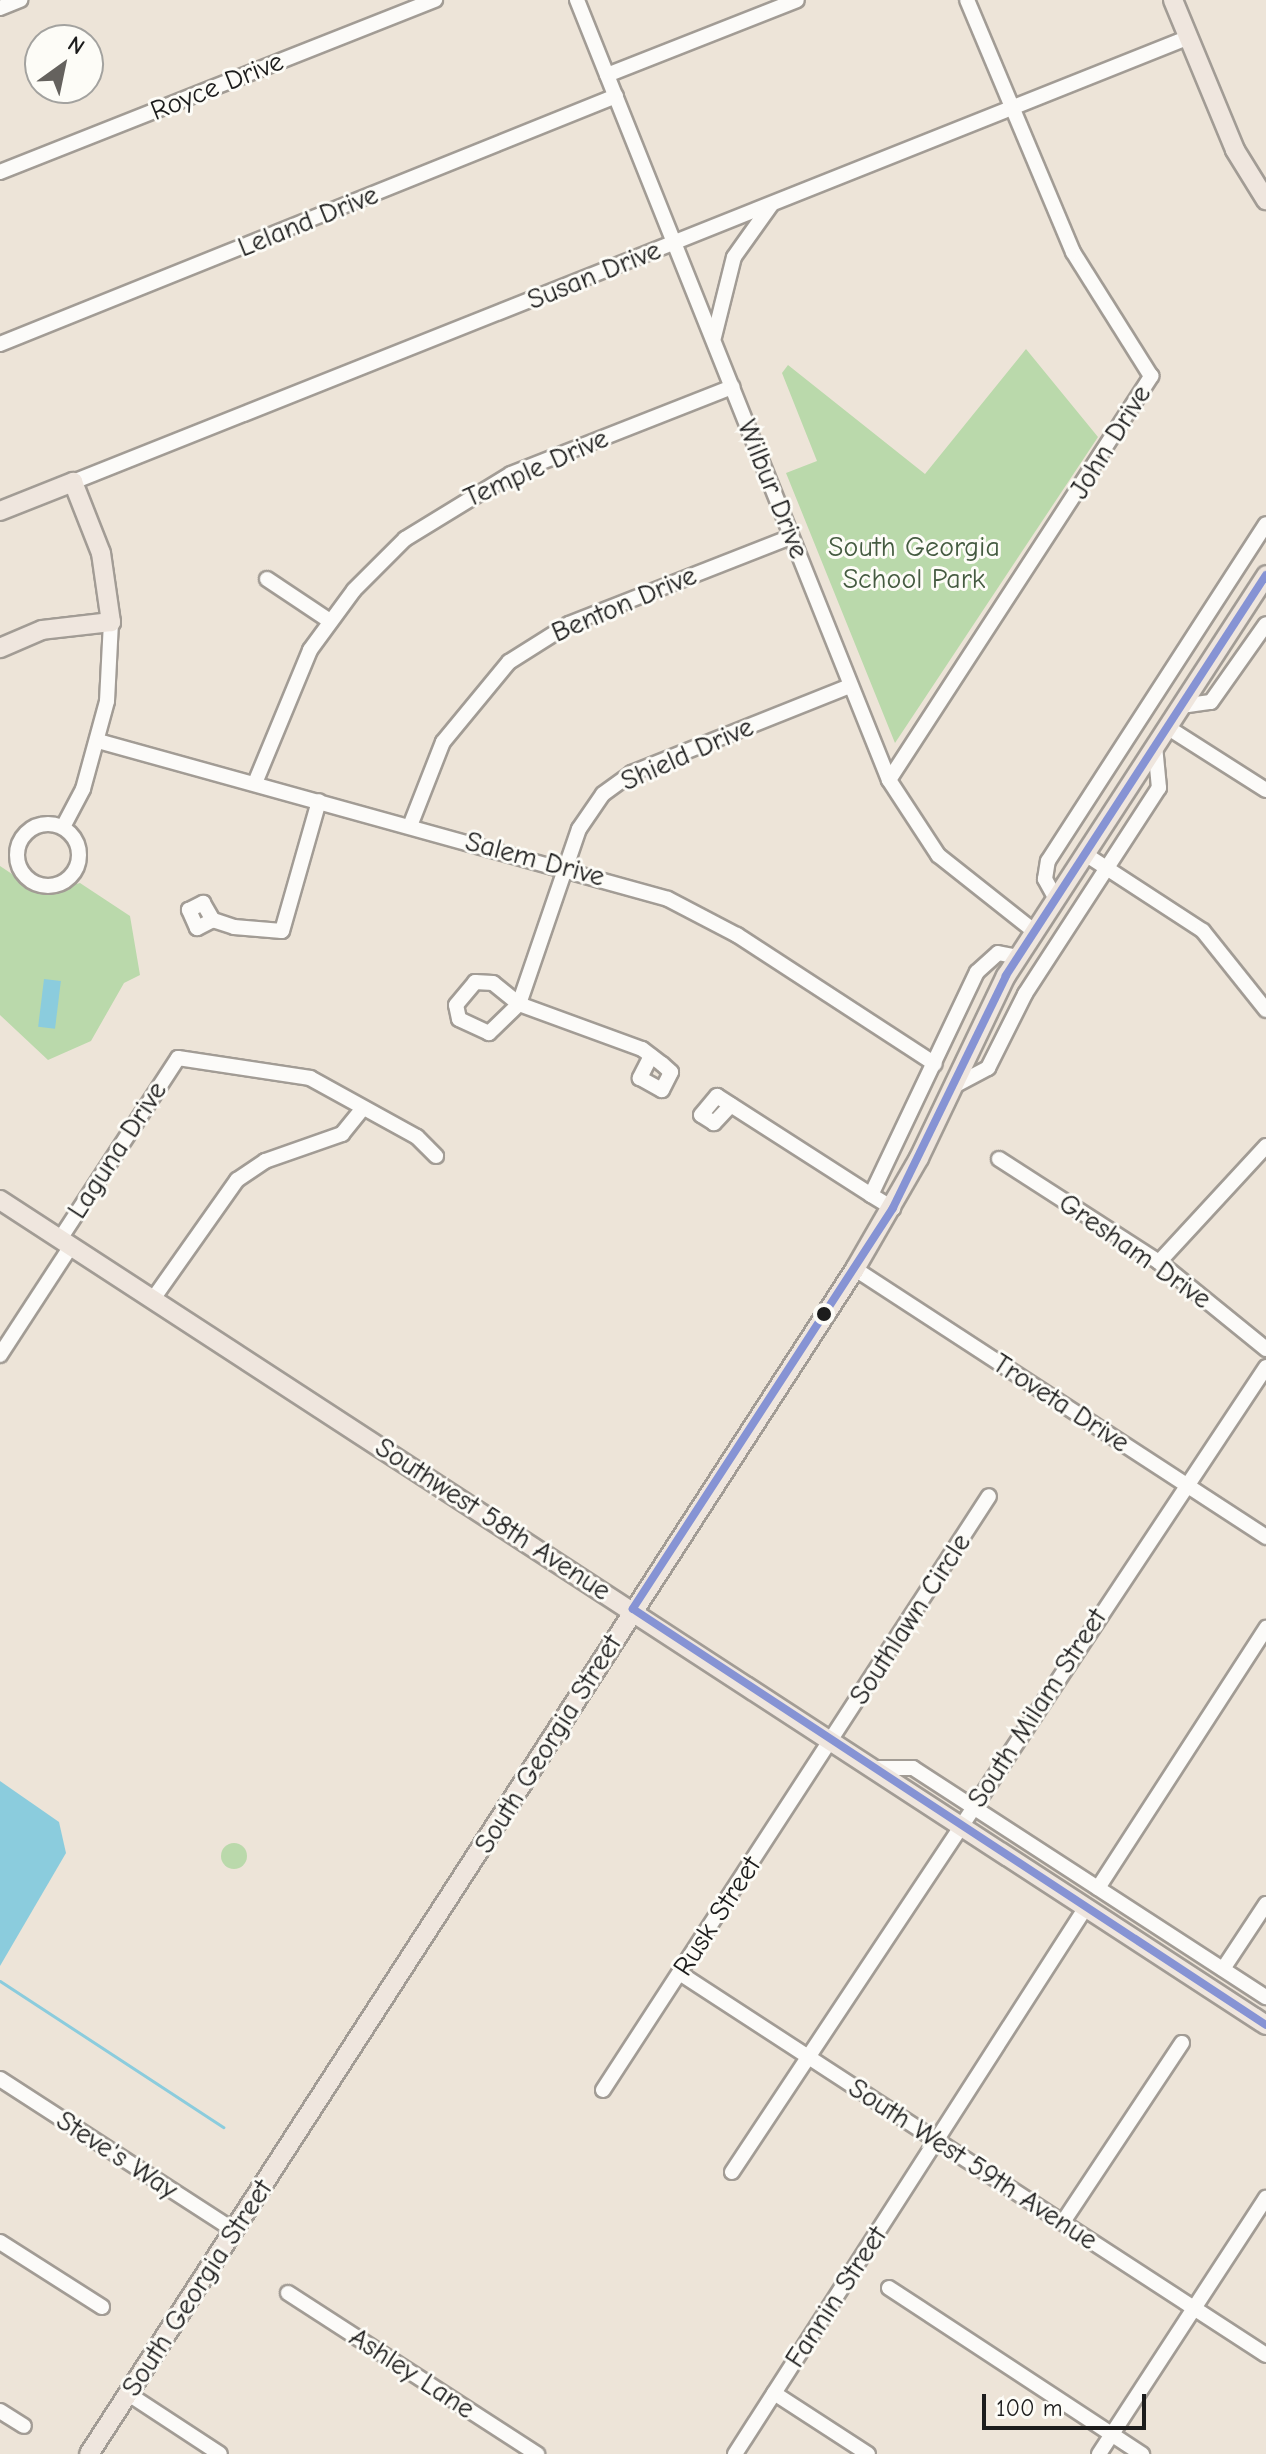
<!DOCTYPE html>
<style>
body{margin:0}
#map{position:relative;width:1266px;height:2454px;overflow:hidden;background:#ede4d8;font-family:"Comic Neue",sans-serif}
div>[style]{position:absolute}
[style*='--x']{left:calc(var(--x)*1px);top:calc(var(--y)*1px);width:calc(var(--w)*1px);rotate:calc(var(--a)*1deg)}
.green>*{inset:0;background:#bad9ab}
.round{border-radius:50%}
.water>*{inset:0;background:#8bccdd;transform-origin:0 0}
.stream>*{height:3px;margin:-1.5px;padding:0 1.5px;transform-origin:1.5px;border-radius:1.5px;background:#8bccdd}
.roads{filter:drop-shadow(2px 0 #a29c95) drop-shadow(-2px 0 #a29c95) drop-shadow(0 2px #a29c95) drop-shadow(0 -2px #a29c95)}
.minor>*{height:14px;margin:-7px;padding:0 7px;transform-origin:7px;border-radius:7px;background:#fcfbf9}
.minor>.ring{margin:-7px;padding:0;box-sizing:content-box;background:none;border:14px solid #fcfbf9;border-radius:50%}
.major>*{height:18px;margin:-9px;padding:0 9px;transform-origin:9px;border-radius:9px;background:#efe6de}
.bus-1>*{height:8px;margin:-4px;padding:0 4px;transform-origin:4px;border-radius:4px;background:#8693d4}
.dots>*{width:22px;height:22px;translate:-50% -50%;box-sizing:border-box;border:4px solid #fdfcf7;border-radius:50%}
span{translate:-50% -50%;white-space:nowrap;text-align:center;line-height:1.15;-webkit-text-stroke:6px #fdfcf7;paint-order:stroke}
.street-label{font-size:28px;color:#1c1c1c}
.park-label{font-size:28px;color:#455b41}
.north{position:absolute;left:24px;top:24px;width:80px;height:80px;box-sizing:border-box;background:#fdfcf7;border:2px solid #a3a29f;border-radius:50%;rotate:33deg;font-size:22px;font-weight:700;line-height:32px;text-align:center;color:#1c1c1c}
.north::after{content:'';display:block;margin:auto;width:28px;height:36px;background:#65625e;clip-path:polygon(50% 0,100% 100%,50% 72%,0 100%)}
.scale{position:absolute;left:982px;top:2394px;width:164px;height:36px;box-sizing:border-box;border:4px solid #1c1c1c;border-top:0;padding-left:10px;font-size:24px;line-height:28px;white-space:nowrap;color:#1c1c1c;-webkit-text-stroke:6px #fdfcf7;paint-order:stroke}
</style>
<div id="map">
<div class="green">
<i style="clip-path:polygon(1026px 349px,1098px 437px,895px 743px,786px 473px,817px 461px,782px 373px,788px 365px,925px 474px)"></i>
<i style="clip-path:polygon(0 866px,42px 894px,80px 883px,130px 916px,140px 975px,124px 983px,91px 1041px,48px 1060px,0 1015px)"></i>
<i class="round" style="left:221px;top:1843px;width:26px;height:26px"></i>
</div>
<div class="water">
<i style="left:44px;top:979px;width:17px;height:48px;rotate:7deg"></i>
<i style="clip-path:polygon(0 1781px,59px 1822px,66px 1853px,0 1966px)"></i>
</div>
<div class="stream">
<i style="--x:0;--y:1981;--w:267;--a:33.2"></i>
</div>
<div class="roads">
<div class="minor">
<i style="--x:577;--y:0;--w:840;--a:68.2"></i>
<i style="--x:889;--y:780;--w:90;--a:56.8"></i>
<i style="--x:938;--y:855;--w:124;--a:38.4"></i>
<i style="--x:0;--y:8;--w:22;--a:-22"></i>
<i style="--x:607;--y:75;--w:204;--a:-21.5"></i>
<i style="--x:0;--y:172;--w:468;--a:-21.6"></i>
<i style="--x:714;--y:337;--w:82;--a:-76"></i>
<i style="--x:734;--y:257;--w:64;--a:-54.6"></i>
<i style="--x:0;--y:344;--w:664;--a:-21.93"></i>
<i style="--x:73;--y:482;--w:1199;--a:-21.73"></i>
<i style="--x:267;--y:579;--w:76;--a:33.7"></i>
<i style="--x:1181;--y:706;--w:30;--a:-8"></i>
<i style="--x:1211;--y:702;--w:95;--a:-54.8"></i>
<i style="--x:1167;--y:727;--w:117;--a:32.5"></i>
<i style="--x:98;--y:741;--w:591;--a:15.49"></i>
<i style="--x:668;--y:899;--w:78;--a:27.6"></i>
<i style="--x:737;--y:935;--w:236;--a:33.1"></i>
<i style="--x:889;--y:780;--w:482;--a:-57"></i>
<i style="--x:1151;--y:376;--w:146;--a:-122.2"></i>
<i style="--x:1073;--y:252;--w:273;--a:-112.8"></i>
<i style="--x:255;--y:783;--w:144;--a:-67.5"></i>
<i style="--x:310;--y:650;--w:74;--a:-53.7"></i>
<i style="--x:354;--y:590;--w:72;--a:-45"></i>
<i style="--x:405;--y:539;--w:124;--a:-31.5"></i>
<i style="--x:511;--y:474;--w:238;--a:-21.5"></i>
<i class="ring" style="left:17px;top:824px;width:48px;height:48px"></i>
<i style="--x:410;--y:826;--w:90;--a:-68.6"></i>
<i style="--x:443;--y:742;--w:104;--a:-50.5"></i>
<i style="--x:509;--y:662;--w:71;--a:-32.3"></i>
<i style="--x:569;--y:624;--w:238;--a:-21.4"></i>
<i style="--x:63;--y:827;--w:43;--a:-62.2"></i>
<i style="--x:83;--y:789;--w:91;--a:-74.7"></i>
<i style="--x:107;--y:701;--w:79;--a:-87.1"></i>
<i style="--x:1085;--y:854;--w:141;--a:33.1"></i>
<i style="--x:1203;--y:931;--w:101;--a:51.4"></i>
<i style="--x:1056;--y:899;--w:23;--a:-119"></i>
<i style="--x:1045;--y:879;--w:18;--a:-81"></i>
<i style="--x:1048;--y:861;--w:401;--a:-57.1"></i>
<i style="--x:213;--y:920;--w:18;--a:153"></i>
<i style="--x:197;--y:928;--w:20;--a:-114"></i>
<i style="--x:189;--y:910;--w:16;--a:-27"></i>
<i style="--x:203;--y:903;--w:20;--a:60"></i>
<i style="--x:213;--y:920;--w:22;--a:18"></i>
<i style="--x:234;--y:927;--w:48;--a:4.8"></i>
<i style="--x:282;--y:931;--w:135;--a:-74.1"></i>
<i style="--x:475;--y:982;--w:18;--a:3"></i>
<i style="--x:493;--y:983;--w:33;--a:39"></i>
<i style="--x:519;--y:1004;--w:42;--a:136"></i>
<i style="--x:489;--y:1033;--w:33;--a:-155"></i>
<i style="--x:459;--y:1019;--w:14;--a:-102"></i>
<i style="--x:456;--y:1005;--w:30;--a:-50"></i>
<i style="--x:651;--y:1056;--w:25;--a:117"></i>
<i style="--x:640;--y:1078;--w:25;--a:29"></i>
<i style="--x:662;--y:1090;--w:20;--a:-63"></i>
<i style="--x:671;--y:1072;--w:12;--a:-138"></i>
<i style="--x:662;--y:1064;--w:25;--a:-143"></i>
<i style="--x:642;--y:1049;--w:131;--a:-159.9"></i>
<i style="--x:519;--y:1004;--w:185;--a:-71.1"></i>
<i style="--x:579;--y:829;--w:42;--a:-55.6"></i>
<i style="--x:603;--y:794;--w:36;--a:-36"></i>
<i style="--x:632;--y:773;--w:235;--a:-21.8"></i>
<i style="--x:952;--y:1087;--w:41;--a:-27.8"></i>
<i style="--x:988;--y:1068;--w:83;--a:-63.4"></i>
<i style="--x:1025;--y:994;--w:246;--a:-57"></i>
<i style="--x:1159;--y:788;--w:42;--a:-95.4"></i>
<i style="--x:731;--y:1105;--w:25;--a:133"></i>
<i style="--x:714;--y:1123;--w:15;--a:-148"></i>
<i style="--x:701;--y:1115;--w:25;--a:-50"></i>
<i style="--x:717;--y:1096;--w:183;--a:32.7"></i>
<i style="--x:871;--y:1195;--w:26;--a:31"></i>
<i style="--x:999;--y:1159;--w:190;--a:32.8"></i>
<i style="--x:1159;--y:1262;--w:138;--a:39.1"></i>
<i style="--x:871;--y:1195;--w:247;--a:-64.6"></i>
<i style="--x:977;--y:972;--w:28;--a:-42"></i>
<i style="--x:998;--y:953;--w:21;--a:11"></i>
<i style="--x:60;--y:1239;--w:216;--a:-56.9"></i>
<i style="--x:178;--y:1058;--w:134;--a:8.6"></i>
<i style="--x:310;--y:1078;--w:122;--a:28.9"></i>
<i style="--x:417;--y:1137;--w:27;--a:45"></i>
<i style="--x:1159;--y:1262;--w:158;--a:-47.3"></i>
<i style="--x:855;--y:1269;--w:491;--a:33.1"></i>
<i style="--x:153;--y:1299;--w:146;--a:-54.8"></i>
<i style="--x:237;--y:1180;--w:34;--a:-34"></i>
<i style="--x:265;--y:1161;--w:82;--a:-19.3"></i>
<i style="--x:342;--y:1134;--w:33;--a:-51"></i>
<i style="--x:0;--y:1355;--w:130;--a:-56.9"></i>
<i style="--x:872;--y:1768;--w:41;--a:0"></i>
<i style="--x:913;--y:1768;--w:421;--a:33"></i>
<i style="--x:1098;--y:1888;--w:310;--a:-57.1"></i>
<i style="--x:1223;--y:1969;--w:78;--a:-56.5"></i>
<i style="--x:681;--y:1974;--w:698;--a:33.08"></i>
<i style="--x:0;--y:2079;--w:280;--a:32.9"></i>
<i style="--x:603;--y:2090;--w:708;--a:-56.98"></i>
<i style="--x:732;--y:2172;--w:966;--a:-56.44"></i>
<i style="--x:1063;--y:2222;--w:215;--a:-56.4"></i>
<i style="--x:0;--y:2242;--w:121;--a:32.5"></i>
<i style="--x:889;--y:2288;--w:303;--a:33.3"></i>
<i style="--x:288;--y:2293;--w:297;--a:32.9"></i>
<i style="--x:127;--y:2393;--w:111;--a:33.3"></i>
<i style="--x:774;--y:2393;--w:112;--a:33"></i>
<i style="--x:0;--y:2411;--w:28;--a:32"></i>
<i style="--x:735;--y:2454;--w:650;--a:-57.31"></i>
<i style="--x:1099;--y:2454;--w:306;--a:-56.9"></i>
</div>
<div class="major">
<i style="--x:1173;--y:0;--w:162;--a:67.5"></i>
<i style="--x:1235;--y:150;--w:59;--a:58.2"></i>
<i style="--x:0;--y:511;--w:79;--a:-21.7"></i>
<i style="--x:73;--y:482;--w:76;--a:68.5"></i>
<i style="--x:101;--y:553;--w:70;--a:81.8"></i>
<i style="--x:111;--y:622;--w:69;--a:173.4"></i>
<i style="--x:42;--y:630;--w:46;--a:156.8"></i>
<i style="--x:0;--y:1200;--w:1511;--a:33.09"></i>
<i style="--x:89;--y:2454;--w:1411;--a:-57.12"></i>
<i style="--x:855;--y:1269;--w:128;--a:-60"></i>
<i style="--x:919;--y:1158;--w:202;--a:-64.5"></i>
<i style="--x:1006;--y:976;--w:478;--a:-57"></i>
</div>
</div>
<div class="bus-1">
<i style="--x:1266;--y:575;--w:478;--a:123"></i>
<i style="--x:1006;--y:976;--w:258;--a:116"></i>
<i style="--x:893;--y:1208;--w:478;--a:123"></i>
<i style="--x:633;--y:1609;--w:757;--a:33.31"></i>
</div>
<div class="dots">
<i style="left:824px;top:1314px;background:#1c1c1c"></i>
</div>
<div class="street-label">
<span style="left:217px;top:86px;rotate:-22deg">Royce Drive</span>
<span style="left:308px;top:221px;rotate:-22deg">Leland Drive</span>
<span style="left:594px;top:275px;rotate:-22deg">Susan Drive</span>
<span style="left:1110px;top:442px;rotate:-58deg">John Drive</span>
<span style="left:536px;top:468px;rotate:-24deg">Temple Drive</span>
<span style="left:773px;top:489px;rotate:68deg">Wilbur Drive</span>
<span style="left:624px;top:604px;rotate:-23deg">Benton Drive</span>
<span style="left:687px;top:754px;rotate:-24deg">Shield Drive</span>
<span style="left:535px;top:859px;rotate:15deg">Salem Drive</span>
<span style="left:117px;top:1150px;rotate:-57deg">Laguna Drive</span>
<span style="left:1135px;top:1251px;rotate:35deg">Gresham Drive</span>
<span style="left:1061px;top:1403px;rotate:33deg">Troveta Drive</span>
<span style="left:493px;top:1519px;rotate:33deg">Southwest 58th Avenue</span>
<span style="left:910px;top:1619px;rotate:-57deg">Southlawn Circle</span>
<span style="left:1037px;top:1708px;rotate:-57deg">South Milam Street</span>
<span style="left:548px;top:1744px;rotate:-58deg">South Georgia Street</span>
<span style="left:717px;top:1916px;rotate:-57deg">Rusk Street</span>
<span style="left:117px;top:2155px;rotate:33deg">Steve's Way</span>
<span style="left:973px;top:2164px;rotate:33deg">South West 59th Avenue</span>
<span style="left:197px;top:2288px;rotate:-57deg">South Georgia Street</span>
<span style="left:836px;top:2297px;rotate:-57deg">Fannin Street</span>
<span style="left:412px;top:2373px;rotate:33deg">Ashley Lane</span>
</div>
<div class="park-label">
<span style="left:914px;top:563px">South Georgia<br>School Park</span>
</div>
<div class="north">N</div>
<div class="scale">100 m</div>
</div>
